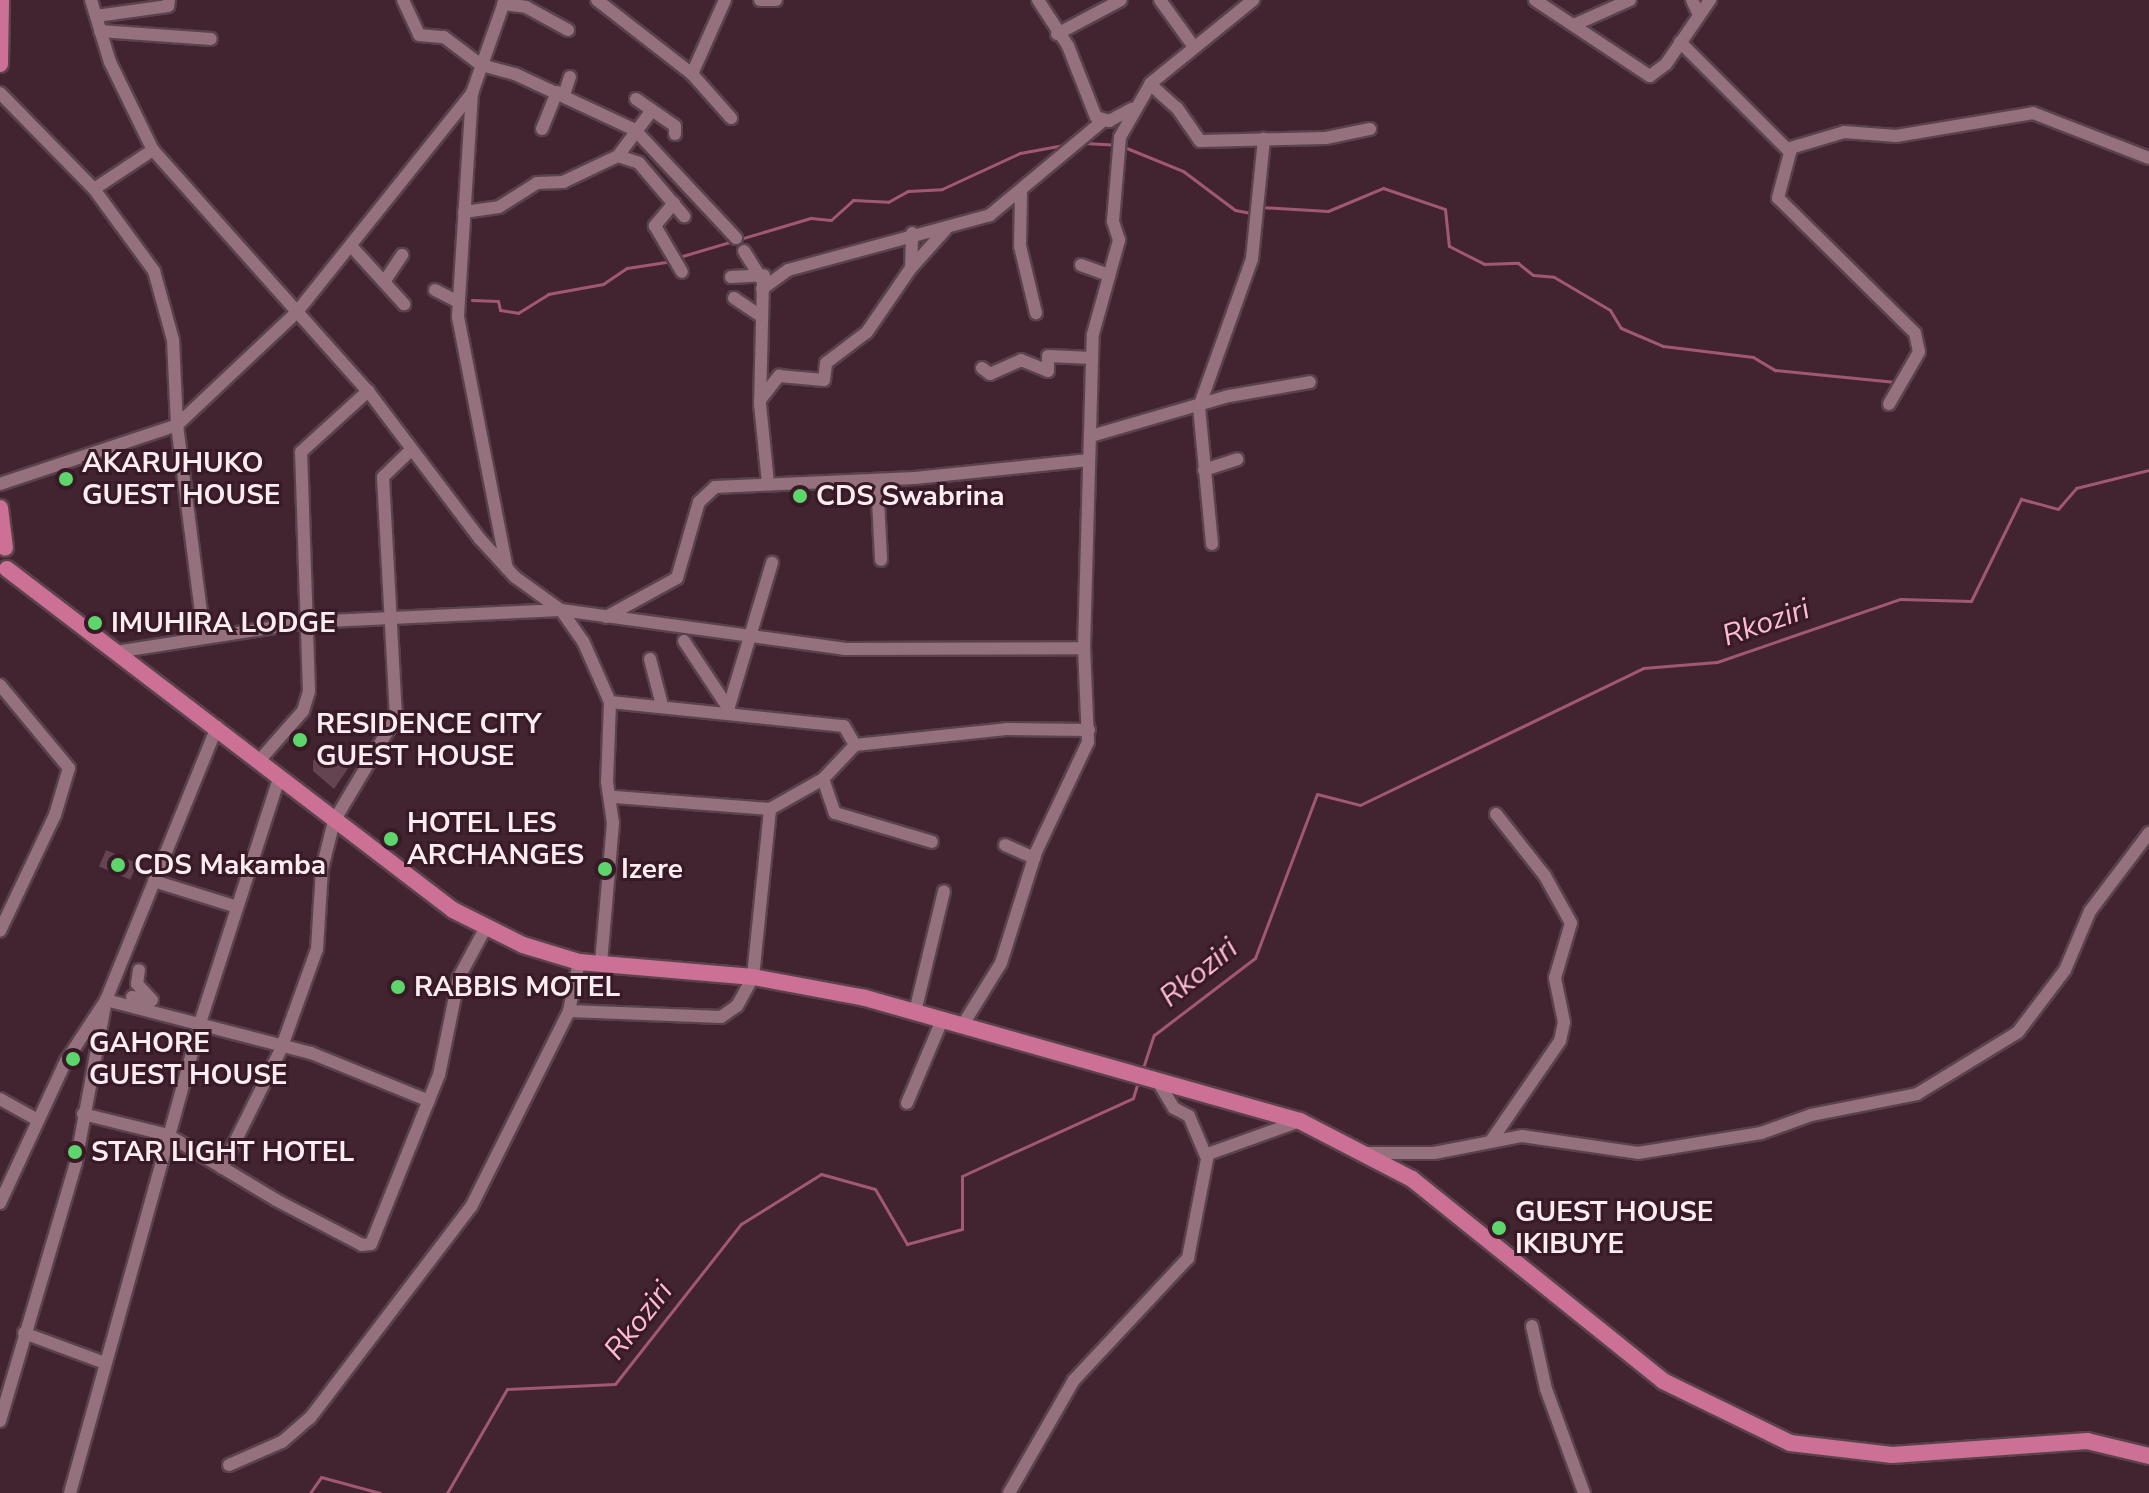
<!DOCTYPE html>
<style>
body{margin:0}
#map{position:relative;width:2149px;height:1493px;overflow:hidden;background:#41242f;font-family:"Nunito Sans",sans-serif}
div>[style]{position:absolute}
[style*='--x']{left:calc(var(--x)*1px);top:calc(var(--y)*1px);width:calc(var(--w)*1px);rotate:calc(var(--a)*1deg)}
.stream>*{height:3px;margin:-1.5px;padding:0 1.5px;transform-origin:1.5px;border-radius:1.5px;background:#a25875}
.building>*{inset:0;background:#644450;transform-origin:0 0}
.roads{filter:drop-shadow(2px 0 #5a424c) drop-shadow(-2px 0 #5a424c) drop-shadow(0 2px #5a424c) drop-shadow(0 -2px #5a424c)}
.minor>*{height:12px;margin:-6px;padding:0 6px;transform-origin:6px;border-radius:6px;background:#94717d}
.major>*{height:16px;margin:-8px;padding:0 8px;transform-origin:8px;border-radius:8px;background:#cc7096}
.dots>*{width:22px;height:22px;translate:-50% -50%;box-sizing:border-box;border:4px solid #371a25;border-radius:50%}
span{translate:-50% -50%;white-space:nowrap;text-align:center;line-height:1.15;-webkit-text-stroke:6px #371a25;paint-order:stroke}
.poi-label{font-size:28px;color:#fdecf2;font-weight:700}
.left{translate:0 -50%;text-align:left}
.water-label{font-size:30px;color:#fcbbd2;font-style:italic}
</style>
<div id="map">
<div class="stream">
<i style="--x:1084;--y:143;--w:33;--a:3"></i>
<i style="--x:1124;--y:147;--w:64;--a:22.1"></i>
<i style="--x:1183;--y:171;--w:65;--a:36.9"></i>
<i style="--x:1235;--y:210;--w:16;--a:11"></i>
<i style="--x:1260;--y:207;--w:68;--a:3.4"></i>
<i style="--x:1328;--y:211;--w:60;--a:-22.7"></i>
<i style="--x:1383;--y:188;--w:65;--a:18.7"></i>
<i style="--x:1445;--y:209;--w:37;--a:84"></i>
<i style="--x:1449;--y:246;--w:39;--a:27"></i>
<i style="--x:1484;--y:264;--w:34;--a:-2"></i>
<i style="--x:1518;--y:263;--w:19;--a:39"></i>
<i style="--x:1533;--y:275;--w:21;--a:5"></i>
<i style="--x:1554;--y:277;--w:65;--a:30.5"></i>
<i style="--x:1610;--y:310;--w:21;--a:59"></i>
<i style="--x:1621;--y:328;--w:46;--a:23.2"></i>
<i style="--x:1663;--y:346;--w:91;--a:7"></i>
<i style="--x:1753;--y:357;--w:26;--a:31"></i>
<i style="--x:1775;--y:370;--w:121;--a:5.7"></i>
<i style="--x:679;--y:257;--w:138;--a:-16.5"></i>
<i style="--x:811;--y:218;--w:20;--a:6"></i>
<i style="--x:831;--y:220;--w:30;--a:-42"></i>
<i style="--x:853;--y:200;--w:35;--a:3"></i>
<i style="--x:888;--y:202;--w:23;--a:-29"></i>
<i style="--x:908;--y:191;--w:34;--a:-3"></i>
<i style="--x:942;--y:189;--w:86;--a:-24.8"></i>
<i style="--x:1020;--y:153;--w:50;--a:-10.4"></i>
<i style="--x:472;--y:300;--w:26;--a:2"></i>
<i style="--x:498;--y:301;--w:9;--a:77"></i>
<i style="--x:500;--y:310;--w:18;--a:9"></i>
<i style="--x:518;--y:313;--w:36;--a:-32"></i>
<i style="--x:548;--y:294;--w:56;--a:-10.3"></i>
<i style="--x:603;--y:284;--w:29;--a:-34"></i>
<i style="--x:627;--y:268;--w:46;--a:-8.8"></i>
<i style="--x:1142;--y:1071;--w:38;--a:-72"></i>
<i style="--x:1154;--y:1035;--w:127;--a:-37.3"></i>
<i style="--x:1255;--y:958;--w:175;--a:-69.3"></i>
<i style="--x:1317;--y:794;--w:44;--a:14.3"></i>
<i style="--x:1360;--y:805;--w:314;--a:-25.8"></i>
<i style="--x:1643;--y:668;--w:74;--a:-4.6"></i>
<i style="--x:1717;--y:662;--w:194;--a:-19"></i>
<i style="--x:1900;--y:599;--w:71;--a:1.6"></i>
<i style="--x:1971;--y:601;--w:114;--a:-63.9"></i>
<i style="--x:2021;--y:499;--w:38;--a:15"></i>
<i style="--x:2058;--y:509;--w:28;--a:-49"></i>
<i style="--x:2076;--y:488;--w:75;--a:-13.9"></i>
<i style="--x:310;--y:1493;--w:19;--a:-55"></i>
<i style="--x:321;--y:1477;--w:61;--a:15.2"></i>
<i style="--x:447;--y:1493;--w:120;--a:-60"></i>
<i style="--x:507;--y:1389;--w:108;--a:-2.7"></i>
<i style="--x:615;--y:1384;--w:204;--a:-51.8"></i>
<i style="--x:741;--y:1224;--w:94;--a:-32"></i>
<i style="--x:821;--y:1174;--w:56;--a:15.5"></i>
<i style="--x:875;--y:1189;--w:64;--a:59.8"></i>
<i style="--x:907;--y:1244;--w:57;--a:-15.3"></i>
<i style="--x:962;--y:1229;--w:53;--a:-90"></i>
<i style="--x:962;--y:1176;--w:188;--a:-24.5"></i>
<i style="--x:1133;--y:1098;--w:17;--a:-73"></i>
</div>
<div class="building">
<i style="clip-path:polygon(328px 744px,351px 764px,334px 789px,313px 771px,313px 761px)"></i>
<i style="left:106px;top:850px;width:34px;height:18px;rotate:23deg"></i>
</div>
<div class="roads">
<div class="minor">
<i style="--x:91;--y:0;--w:65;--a:73"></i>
<i style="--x:110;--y:62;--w:98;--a:64"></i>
<i style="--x:153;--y:150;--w:323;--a:48.3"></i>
<i style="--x:368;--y:391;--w:186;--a:52.9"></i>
<i style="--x:480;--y:539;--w:52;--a:47.4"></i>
<i style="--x:515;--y:577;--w:57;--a:35.7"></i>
<i style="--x:561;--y:610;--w:38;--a:55"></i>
<i style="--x:583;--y:641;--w:67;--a:66.1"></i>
<i style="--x:610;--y:702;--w:80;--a:92.1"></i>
<i style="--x:607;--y:782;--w:41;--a:81.7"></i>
<i style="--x:613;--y:823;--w:141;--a:94.9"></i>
<i style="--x:403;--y:0;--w:38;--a:65"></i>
<i style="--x:419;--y:35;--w:25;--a:5"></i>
<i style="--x:444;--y:37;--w:46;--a:37.1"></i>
<i style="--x:481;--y:65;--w:35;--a:15"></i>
<i style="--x:515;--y:74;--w:132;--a:25"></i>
<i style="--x:635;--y:130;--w:148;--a:46.9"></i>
<i style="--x:597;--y:0;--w:120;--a:37.9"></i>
<i style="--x:692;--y:74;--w:59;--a:48.4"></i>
<i style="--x:760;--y:0;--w:16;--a:0"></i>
<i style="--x:1038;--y:0;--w:55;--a:56.9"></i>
<i style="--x:1068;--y:46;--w:76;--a:68.5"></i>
<i style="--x:1096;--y:117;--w:14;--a:17"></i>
<i style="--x:1109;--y:121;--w:26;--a:-28"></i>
<i style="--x:1160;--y:0;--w:58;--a:54.1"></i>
<i style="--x:1535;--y:0;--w:138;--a:33.5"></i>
<i style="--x:1650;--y:76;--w:20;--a:-37"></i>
<i style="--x:1666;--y:64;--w:78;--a:-55.5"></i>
<i style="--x:1692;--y:0;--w:17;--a:65"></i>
<i style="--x:503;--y:4;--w:23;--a:7"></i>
<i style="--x:526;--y:7;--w:48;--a:28.7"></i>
<i style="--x:96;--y:16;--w:73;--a:-7.9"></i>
<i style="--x:168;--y:6;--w:6;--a:-81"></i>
<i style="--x:1576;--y:24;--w:59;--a:-24"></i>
<i style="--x:100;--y:31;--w:111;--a:4.1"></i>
<i style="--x:1057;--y:34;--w:72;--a:-28"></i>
<i style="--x:1680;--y:42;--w:151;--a:45"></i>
<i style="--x:1787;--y:149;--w:59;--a:-16.6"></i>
<i style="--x:1844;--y:132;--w:52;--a:4.4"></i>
<i style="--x:1896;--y:136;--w:139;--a:-9.5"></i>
<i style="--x:2033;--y:113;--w:124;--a:21.2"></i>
<i style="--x:692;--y:74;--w:81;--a:-66"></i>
<i style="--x:1150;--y:84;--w:36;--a:42"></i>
<i style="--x:1177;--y:108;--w:40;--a:55.1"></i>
<i style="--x:1200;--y:141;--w:126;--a:-1.4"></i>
<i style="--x:1326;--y:138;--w:45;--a:-11.6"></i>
<i style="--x:0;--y:93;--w:134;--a:45.6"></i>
<i style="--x:94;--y:189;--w:102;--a:53.8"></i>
<i style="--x:154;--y:271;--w:72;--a:74.6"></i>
<i style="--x:173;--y:340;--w:85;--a:87.3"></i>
<i style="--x:177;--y:425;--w:212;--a:82.7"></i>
<i style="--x:472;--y:93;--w:224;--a:93.6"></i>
<i style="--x:458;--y:317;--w:256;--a:79"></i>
<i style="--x:564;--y:95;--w:19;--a:-72"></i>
<i style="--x:636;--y:99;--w:47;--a:34.7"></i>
<i style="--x:675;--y:126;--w:8;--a:90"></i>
<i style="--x:542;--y:129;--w:40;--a:-68"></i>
<i style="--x:1791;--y:149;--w:51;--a:104.9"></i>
<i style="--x:1778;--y:198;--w:192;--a:44.6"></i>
<i style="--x:1915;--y:333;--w:19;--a:78"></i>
<i style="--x:1919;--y:352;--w:60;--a:120"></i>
<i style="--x:618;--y:156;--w:22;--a:18"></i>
<i style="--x:639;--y:163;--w:70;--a:49.7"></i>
<i style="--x:94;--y:189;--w:71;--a:-33.5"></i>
<i style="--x:1021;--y:193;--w:53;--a:91.1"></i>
<i style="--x:1020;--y:246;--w:69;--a:76.6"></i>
<i style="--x:674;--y:203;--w:30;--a:130"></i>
<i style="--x:655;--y:226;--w:53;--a:59.6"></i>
<i style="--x:464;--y:212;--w:35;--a:-8"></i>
<i style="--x:499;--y:207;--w:45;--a:-32.3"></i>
<i style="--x:537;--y:183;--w:26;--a:-2"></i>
<i style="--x:563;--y:182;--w:61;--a:-25.3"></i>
<i style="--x:618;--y:156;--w:57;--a:-53.5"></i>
<i style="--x:351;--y:246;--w:79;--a:47.6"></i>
<i style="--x:744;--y:251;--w:36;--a:58"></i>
<i style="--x:763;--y:282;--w:122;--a:91.4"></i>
<i style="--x:760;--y:404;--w:79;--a:84.2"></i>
<i style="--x:1081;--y:265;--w:30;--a:20"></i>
<i style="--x:912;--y:267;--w:50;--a:-48.3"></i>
<i style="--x:731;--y:277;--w:33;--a:-3"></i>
<i style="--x:386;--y:279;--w:29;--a:-56"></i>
<i style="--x:762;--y:289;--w:32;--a:-36"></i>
<i style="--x:788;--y:270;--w:209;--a:-15.2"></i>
<i style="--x:990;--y:215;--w:148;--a:-39.8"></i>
<i style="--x:435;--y:290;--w:25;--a:27"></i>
<i style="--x:734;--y:298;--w:32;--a:34"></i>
<i style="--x:982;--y:368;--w:10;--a:37"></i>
<i style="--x:990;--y:374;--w:34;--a:-24"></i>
<i style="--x:1021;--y:360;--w:29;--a:22"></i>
<i style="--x:1048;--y:371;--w:15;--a:-90"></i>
<i style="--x:1048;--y:356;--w:44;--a:2.6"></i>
<i style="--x:760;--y:400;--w:31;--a:-52"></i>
<i style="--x:779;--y:376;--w:45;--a:5.1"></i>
<i style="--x:824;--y:380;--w:17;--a:-83"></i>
<i style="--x:826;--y:363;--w:51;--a:-37.1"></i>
<i style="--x:867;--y:332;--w:78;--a:-55.5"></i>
<i style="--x:911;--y:268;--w:35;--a:-88"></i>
<i style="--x:1091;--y:436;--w:144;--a:-16.2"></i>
<i style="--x:1229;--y:396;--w:82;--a:-9.8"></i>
<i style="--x:1204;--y:470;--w:35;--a:-18"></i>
<i style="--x:877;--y:480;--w:80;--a:87.1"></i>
<i style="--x:0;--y:484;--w:187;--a:-18.4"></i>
<i style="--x:177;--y:425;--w:163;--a:-43.3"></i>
<i style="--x:296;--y:313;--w:282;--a:-51.3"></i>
<i style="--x:472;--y:93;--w:99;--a:-70.5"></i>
<i style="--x:1212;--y:544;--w:138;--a:-95.4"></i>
<i style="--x:1199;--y:407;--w:157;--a:-70.3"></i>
<i style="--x:1252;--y:259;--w:121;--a:-84.3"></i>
<i style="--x:606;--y:617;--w:81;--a:-28.8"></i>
<i style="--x:677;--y:578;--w:79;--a:-73.9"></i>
<i style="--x:699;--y:502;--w:22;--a:-43"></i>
<i style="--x:715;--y:487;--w:200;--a:-2.6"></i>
<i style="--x:915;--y:478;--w:175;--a:-5.9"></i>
<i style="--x:684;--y:641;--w:82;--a:56.5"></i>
<i style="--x:122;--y:651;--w:187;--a:-8.9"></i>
<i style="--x:307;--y:622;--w:254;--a:-2.7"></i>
<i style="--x:561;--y:610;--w:286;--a:7.8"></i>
<i style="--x:844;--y:649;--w:240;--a:-0.2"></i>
<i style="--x:650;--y:659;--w:48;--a:75.4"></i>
<i style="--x:0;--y:685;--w:108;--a:50.3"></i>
<i style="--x:69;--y:768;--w:49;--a:106.6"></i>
<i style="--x:55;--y:815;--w:128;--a:115.4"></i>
<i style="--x:610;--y:702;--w:235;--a:5.9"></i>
<i style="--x:844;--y:726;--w:22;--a:60"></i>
<i style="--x:855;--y:745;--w:152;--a:-6"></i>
<i style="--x:1006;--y:729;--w:83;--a:0.7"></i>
<i style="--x:727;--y:713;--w:157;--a:-73.3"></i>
<i style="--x:258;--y:762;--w:68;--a:-48.6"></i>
<i style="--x:303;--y:711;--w:21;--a:-73"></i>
<i style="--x:309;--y:691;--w:239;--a:-91.9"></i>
<i style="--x:301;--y:452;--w:91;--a:-42.3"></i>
<i style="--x:823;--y:779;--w:36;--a:71"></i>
<i style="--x:835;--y:813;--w:101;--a:16.6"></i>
<i style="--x:770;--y:809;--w:61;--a:-29.5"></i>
<i style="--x:823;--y:779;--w:47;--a:-46.7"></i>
<i style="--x:1005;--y:845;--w:32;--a:24"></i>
<i style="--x:154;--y:881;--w:87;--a:17.4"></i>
<i style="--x:132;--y:997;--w:20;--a:9"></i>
<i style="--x:152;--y:1000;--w:22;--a:-133"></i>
<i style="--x:137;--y:984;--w:14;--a:-82"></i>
<i style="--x:569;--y:1011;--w:152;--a:2.3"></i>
<i style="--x:721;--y:1017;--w:19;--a:-35"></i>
<i style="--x:737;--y:1006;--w:33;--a:-61"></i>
<i style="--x:753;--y:977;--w:169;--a:-84.2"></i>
<i style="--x:770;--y:809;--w:156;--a:-175.6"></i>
<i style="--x:915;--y:1012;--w:124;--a:-76.5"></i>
<i style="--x:962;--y:1026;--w:74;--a:-58.2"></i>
<i style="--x:1001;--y:963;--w:116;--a:-72.5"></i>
<i style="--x:1036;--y:852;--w:122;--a:-64.7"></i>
<i style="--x:1088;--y:742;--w:94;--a:-92.4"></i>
<i style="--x:1084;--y:648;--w:314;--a:-88.4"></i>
<i style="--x:1093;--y:334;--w:98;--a:-74.5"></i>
<i style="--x:1119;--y:240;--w:20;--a:-108"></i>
<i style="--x:1113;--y:221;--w:84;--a:-85.2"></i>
<i style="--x:1120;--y:137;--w:62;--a:-60.1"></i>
<i style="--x:1151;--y:83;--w:132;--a:-39.1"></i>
<i style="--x:1157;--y:1080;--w:33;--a:59"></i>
<i style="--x:1174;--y:1108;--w:17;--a:28"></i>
<i style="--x:1189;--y:1116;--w:43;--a:67"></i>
<i style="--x:0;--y:1099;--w:41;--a:29.1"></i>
<i style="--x:907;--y:1103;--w:90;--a:-67.1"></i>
<i style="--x:83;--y:1114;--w:88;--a:13.9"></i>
<i style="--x:168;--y:1135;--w:126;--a:31"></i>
<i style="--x:276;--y:1200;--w:97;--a:27.6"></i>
<i style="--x:362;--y:1245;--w:9;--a:-6"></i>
<i style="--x:371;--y:1244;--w:182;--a:-68.1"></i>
<i style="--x:439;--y:1075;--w:100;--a:-78.5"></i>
<i style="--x:459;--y:977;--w:55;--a:-61.6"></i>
<i style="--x:1491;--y:1141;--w:121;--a:-55.4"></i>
<i style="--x:1560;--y:1041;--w:19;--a:-78"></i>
<i style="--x:1564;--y:1022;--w:45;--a:-101.6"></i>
<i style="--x:1555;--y:978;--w:57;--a:-73.8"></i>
<i style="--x:1571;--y:923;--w:54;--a:-119"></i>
<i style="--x:1545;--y:876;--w:79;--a:-128.3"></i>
<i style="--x:1368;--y:1153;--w:66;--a:0"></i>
<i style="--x:1434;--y:1153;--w:90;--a:-10.9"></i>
<i style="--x:1522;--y:1136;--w:117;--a:8.3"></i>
<i style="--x:1638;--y:1153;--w:125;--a:-9.2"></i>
<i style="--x:1761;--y:1133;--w:53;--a:-19.8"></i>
<i style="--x:1811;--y:1115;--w:108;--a:-11.2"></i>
<i style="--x:1917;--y:1094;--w:119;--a:-31.5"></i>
<i style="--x:2018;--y:1032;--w:78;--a:-52.8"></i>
<i style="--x:2065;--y:970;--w:64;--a:-67"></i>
<i style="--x:2090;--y:911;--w:98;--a:-52.9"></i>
<i style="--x:222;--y:1168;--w:133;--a:-63.6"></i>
<i style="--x:281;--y:1049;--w:106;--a:-70.2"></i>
<i style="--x:317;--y:949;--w:80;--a:-86.4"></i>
<i style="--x:322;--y:869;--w:49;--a:-76"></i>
<i style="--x:334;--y:821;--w:121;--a:-59.2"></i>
<i style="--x:396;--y:717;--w:240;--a:-93.1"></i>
<i style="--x:383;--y:477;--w:39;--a:-44"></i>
<i style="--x:0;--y:1203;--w:157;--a:-65.1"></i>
<i style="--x:66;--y:1061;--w:73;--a:-56.7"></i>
<i style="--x:106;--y:1000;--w:212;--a:14.5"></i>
<i style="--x:311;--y:1053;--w:127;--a:22.1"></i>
<i style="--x:1532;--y:1326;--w:65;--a:77.5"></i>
<i style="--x:1546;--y:1389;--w:111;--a:69.9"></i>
<i style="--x:24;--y:1333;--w:83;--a:20.4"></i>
<i style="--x:0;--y:1421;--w:270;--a:-73.6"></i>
<i style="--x:76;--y:1162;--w:165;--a:-79.5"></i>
<i style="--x:106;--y:1000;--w:295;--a:-67.9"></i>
<i style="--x:229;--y:1465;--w:58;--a:-23.5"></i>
<i style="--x:282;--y:1442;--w:37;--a:-41"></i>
<i style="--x:310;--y:1418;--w:265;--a:-52.7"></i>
<i style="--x:471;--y:1207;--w:219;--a:-63.4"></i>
<i style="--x:569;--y:1011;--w:50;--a:-78.5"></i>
<i style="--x:70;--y:1493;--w:488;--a:-74.5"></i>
<i style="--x:200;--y:1023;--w:256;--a:-72.1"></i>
<i style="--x:1009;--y:1493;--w:130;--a:-60.1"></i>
<i style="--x:1074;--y:1380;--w:167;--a:-46.9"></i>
<i style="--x:1188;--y:1258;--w:106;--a:-79.1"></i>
<i style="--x:1208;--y:1154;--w:98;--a:-19.7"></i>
</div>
<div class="major">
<i style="--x:0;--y:64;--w:64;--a:-89.1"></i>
<i style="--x:0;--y:508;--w:40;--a:82.9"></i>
<i style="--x:7;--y:569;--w:561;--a:37.4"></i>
<i style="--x:453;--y:910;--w:78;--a:26.6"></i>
<i style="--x:523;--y:945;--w:59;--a:16.9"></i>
<i style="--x:579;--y:962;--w:175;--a:4.9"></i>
<i style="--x:753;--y:977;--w:114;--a:10.6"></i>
<i style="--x:865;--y:998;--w:452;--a:15.8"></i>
<i style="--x:1300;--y:1121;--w:126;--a:27.4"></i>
<i style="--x:1412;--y:1179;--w:322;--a:38.8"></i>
<i style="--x:1663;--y:1381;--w:141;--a:26"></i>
<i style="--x:1790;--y:1443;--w:103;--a:6.7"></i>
<i style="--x:1892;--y:1455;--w:196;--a:-4.1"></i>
<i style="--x:2087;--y:1441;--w:64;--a:13.6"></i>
</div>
</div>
<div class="dots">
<i style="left:66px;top:479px;background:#5ed56c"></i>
<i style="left:800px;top:496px;background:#5ed56c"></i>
<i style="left:95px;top:623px;background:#5ed56c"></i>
<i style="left:300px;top:740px;background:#5ed56c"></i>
<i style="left:391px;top:839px;background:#5ed56c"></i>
<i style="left:118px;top:865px;background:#5ed56c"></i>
<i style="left:605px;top:869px;background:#5ed56c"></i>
<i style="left:398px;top:987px;background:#5ed56c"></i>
<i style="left:73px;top:1059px;background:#5ed56c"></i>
<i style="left:75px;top:1152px;background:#5ed56c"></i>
<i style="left:1499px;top:1228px;background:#5ed56c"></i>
</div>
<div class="poi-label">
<span class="left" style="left:82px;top:479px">AKARUHUKO<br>GUEST HOUSE</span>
<span class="left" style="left:816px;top:496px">CDS Swabrina</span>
<span class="left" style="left:111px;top:623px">IMUHIRA LODGE</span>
<span class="left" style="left:316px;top:740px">RESIDENCE CITY<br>GUEST HOUSE</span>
<span class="left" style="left:407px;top:839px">HOTEL LES<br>ARCHANGES</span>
<span class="left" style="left:134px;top:865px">CDS Makamba</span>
<span class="left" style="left:621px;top:869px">Izere</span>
<span class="left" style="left:414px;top:987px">RABBIS MOTEL</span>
<span class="left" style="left:89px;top:1059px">GAHORE<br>GUEST HOUSE</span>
<span class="left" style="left:91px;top:1152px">STAR LIGHT HOTEL</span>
<span class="left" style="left:1515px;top:1228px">GUEST HOUSE<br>IKIBUYE</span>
</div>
<div class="water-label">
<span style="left:1766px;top:623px;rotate:-19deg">Rkoziri</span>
<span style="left:1199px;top:973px;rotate:-39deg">Rkoziri</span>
<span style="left:639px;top:1321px;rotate:-52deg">Rkoziri</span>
</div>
</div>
